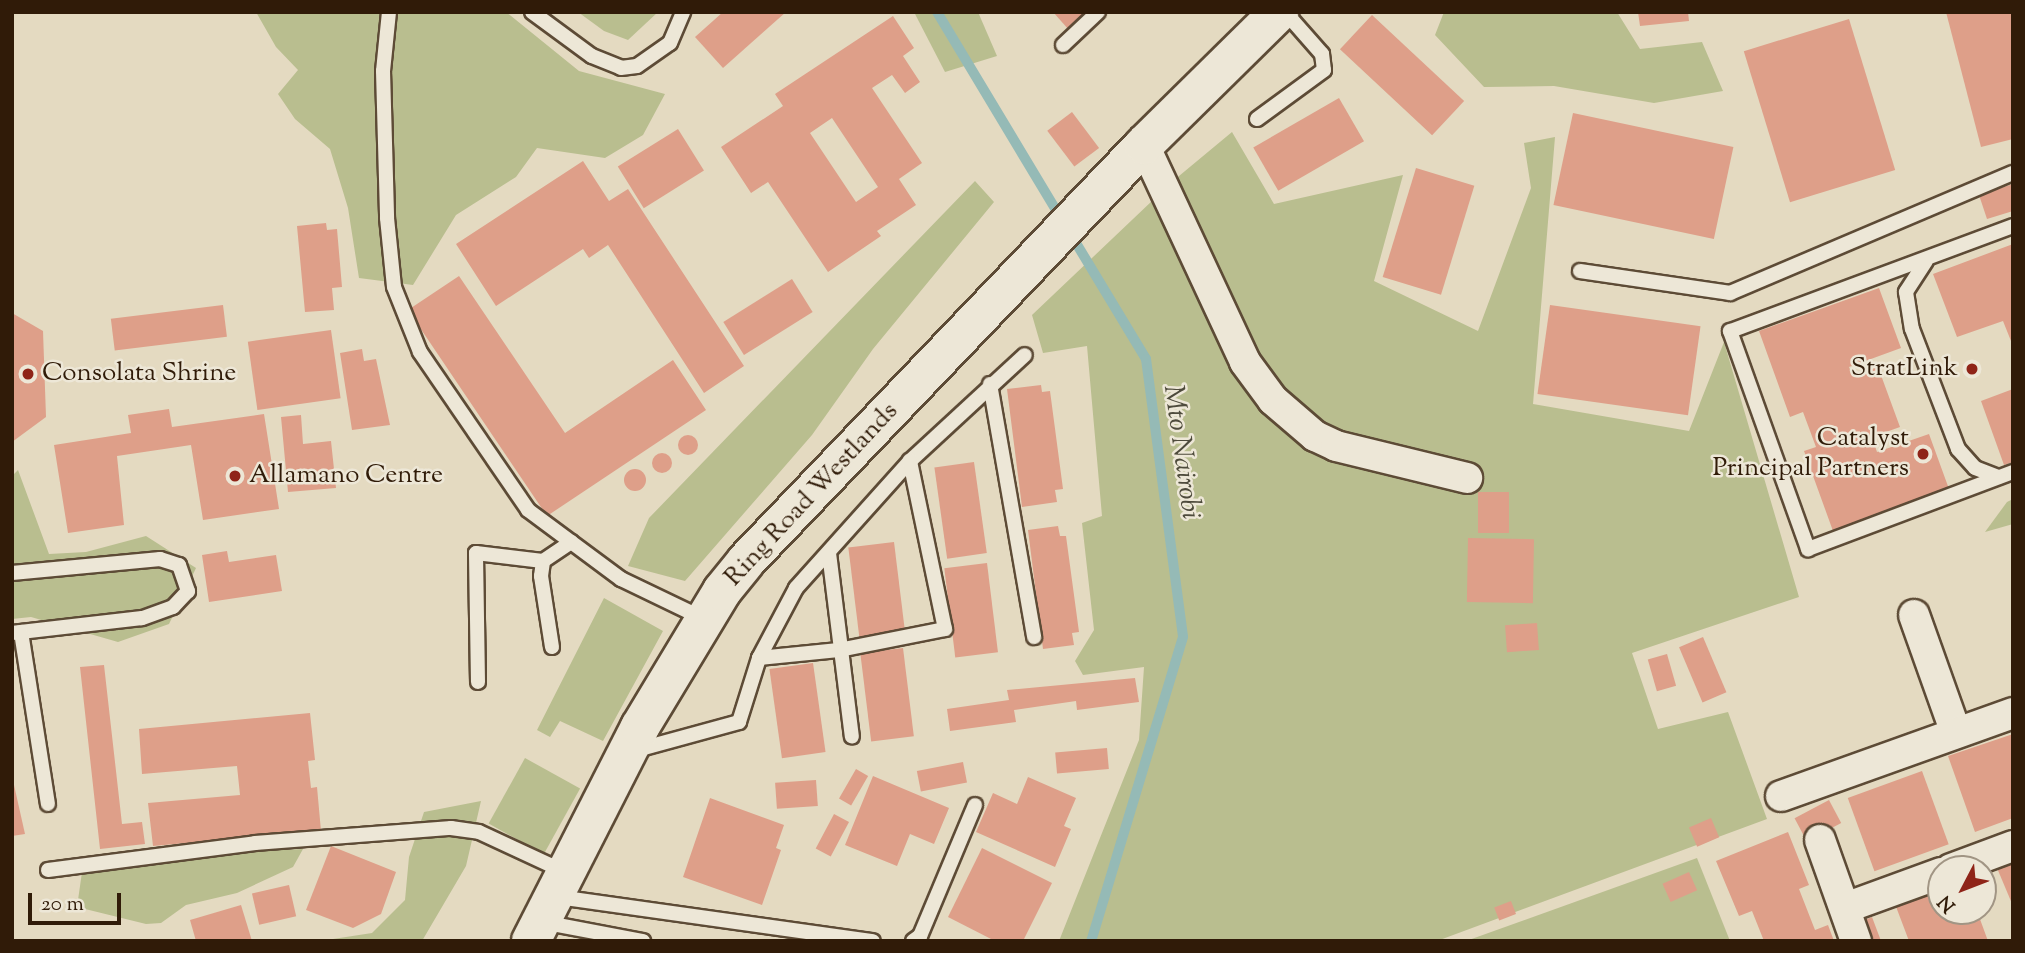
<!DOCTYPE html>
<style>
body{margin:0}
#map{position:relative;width:2025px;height:953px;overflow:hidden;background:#e4dac1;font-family:"Sorts Mill Goudy",serif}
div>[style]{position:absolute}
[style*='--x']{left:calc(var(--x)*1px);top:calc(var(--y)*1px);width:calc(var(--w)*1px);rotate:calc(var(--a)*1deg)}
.green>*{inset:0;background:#b9be8f;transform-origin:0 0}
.stream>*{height:10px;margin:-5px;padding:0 5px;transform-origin:5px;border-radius:5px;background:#95bab6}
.building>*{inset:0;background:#de9f89;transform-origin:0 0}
.round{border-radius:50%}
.roads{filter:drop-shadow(2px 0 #5d4b36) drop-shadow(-2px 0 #5d4b36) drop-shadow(0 2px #5d4b36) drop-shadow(0 -2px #5d4b36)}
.service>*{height:14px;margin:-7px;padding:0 7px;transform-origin:7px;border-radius:7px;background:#ede7d7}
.minor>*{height:30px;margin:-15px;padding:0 15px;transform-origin:15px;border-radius:15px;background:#ede7d7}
.secondary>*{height:38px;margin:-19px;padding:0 19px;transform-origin:19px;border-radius:19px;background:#ede7d7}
.dots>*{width:19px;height:19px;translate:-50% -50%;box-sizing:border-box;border:4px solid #ede7d7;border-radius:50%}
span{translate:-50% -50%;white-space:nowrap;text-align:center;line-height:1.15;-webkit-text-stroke:5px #ede7d7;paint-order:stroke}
.poi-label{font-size:26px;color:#301b08}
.right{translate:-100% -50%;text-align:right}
.left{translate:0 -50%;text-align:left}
.street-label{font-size:26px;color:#301b08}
.water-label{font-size:28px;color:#4e4b3c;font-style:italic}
.frame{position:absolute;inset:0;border:14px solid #301b08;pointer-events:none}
.north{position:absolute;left:1927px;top:855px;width:70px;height:70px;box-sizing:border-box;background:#ede7d7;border:2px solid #a19584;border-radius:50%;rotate:228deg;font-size:19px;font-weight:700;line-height:28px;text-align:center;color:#301b08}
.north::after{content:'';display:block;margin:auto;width:24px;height:32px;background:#8f2418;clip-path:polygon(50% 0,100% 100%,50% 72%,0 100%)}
.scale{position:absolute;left:28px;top:893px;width:93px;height:32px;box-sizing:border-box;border:4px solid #301b08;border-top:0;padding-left:9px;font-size:21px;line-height:24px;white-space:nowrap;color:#301b08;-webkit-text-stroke:5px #ede7d7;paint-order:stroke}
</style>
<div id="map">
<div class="green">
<i style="clip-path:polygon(256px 12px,506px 12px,579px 71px,665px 94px,643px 135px,605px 158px,537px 148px,516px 177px,456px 215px,413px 285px,359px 278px,348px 208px,330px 149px,295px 119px,278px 94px,298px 70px,276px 47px)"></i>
<i style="clip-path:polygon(578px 12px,658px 12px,628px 40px,604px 31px)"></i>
<i style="clip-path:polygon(914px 12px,978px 12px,997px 56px,945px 72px)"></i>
<i style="clip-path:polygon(1444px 12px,1617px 12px,1640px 49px,1702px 42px,1723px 91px,1654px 103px,1554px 86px,1484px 87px,1435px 35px)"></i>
<i style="clip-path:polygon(1232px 132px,1274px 204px,1403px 175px,1374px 281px,1478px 331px,1531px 188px,1524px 143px,1555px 137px,1533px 404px,1689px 431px,1724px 342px,1799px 597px,1632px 653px,1658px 729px,1728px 712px,1767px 819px,1437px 941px,1059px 941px,1139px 740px,1144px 667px,1083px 675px,1075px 661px,1094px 630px,1082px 523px,1102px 516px,1087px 346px,1043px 353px,1032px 315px,1173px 181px)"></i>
<i style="clip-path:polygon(975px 181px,994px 202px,873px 349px,812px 435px,685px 581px,628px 566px,649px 518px)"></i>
<i style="clip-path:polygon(18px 470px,49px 554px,86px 552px,146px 536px,196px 568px,169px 624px,118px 642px,31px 617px,12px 619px,12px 476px)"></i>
<i style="clip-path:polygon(2013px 499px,2013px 524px,1985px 532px,2007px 502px)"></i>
<i style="clip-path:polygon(604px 598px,663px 631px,603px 741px,560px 721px,550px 737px,537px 730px)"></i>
<i style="left:525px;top:758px;width:63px;height:75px;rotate:29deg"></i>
<i style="clip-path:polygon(481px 801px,466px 866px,422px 941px,320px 941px,372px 933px,405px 900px,409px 857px,424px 812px)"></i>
<i style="clip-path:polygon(303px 849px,293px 867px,237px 893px,186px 905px,161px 923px,146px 924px,77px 907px,84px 858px)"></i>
<i style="clip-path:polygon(1697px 858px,1730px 941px,1466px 941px)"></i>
</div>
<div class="stream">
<i style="--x:937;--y:12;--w:243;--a:59"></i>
<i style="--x:1070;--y:233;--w:147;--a:58.9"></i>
<i style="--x:1146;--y:359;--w:280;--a:82.4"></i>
<i style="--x:1183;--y:637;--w:318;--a:106.8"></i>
</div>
<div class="building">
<i style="clip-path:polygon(723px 12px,786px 12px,723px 68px,695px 37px)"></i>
<i style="clip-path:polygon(1053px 12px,1088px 12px,1069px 30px)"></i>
<i style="clip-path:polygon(1638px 12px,1688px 12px,1689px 21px,1640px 26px)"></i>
<i style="clip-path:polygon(1946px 12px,2013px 12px,2013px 139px,1981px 147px)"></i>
<i style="left:1372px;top:15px;width:126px;height:47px;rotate:43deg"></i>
<i style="clip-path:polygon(evenodd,893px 16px,914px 48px,903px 56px,920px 82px,905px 93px,892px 75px,872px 88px,922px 163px,899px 179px,916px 205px,877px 231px,881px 236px,828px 272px,768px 182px,751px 193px,721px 147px,783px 106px,775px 94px,893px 16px,832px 118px,878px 187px,856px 202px,810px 133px,832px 118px)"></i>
<i style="left:1849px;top:19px;width:158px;height:110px;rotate:73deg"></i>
<i style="left:1339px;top:98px;width:50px;height:99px;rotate:60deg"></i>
<i style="left:1072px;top:112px;width:45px;height:31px;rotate:53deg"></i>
<i style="left:1573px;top:113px;width:164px;height:94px;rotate:12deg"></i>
<i style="left:678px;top:129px;width:49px;height:71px;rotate:58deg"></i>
<i style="clip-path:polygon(583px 161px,609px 201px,628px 189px,744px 366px,704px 393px,608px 245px,589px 258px,583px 249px,496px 306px,456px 244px)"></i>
<i style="left:1416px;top:168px;width:61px;height:114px;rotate:17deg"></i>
<i style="clip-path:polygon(2013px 184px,2013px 211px,1987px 219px,1979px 195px)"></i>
<i style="clip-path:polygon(326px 223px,327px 230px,337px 229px,342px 287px,332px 288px,334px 310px,305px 312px,297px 226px)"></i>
<i style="clip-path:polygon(2013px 244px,2013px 346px,2003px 321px,1957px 337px,1933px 274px)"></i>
<i style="clip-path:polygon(459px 276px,565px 433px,673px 360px,706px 410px,547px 516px,408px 310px)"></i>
<i style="left:792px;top:279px;width:39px;height:81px;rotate:58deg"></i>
<i style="clip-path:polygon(1879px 288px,1901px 348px,1849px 367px,1853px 376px,1878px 367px,1900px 427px,1872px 437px,1877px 452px,1929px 434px,1949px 489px,1833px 531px,1804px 451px,1816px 447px,1803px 412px,1790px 417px,1759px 331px)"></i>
<i style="left:223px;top:305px;width:32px;height:113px;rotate:83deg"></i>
<i style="left:1550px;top:305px;width:152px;height:90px;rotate:8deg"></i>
<i style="clip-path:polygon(12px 313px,43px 331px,46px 417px,12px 442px)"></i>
<i style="left:331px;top:330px;width:69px;height:84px;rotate:82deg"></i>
<i style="clip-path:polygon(362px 349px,364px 361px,376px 359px,390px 425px,352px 430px,340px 353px)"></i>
<i style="clip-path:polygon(1041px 385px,1042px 392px,1050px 391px,1063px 489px,1055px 490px,1057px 502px,1022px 507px,1007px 389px)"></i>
<i style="clip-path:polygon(2013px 389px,2013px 462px,2004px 465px,1981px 401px)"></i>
<i style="clip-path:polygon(169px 409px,172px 427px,264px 414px,279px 509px,203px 520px,191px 445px,117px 456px,124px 525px,68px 533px,54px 445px,131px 433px,128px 415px)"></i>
<i style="clip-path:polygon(301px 415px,303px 444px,331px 441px,336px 488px,288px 492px,281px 417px)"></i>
<i class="round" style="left:678px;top:435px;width:20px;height:20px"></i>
<i class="round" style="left:652px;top:453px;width:20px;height:20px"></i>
<i style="left:974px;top:462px;width:92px;height:40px;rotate:82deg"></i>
<i class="round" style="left:624px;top:469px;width:22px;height:22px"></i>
<i style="left:1478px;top:492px;width:31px;height:41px"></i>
<i style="clip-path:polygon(1058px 526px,1060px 536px,1066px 536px,1079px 632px,1072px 633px,1074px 645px,1043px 649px,1028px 530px)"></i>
<i style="left:1468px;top:538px;width:66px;height:64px;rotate:1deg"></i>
<i style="left:894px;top:542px;width:90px;height:46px;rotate:83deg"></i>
<i style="clip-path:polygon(227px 551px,229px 562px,276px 555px,282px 591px,209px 602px,202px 555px)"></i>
<i style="left:987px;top:563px;width:90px;height:43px;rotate:83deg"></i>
<i style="left:1537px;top:623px;width:27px;height:32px;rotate:86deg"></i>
<i style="left:1703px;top:637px;width:60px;height:26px;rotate:67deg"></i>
<i style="left:903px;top:648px;width:89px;height:43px;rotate:83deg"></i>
<i style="left:1667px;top:654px;width:33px;height:20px;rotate:74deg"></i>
<i style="left:813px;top:663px;width:90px;height:44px;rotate:82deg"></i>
<i style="clip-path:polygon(104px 665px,122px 824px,142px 822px,145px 844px,100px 849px,80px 667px)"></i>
<i style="clip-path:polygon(1135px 678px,1139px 702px,1077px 710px,1076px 701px,1014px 710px,1016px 722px,950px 731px,947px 709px,1009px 700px,1007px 690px)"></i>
<i style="clip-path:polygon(310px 713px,315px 760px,308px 761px,311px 788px,317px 787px,321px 831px,153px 846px,148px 803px,240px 795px,237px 766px,142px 774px,139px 729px)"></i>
<i style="clip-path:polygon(2013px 734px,2013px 818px,1975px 832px,1948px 756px)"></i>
<i style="left:1107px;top:748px;width:21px;height:52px;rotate:85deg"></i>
<i style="left:963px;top:762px;width:21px;height:47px;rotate:79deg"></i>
<i style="left:856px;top:769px;width:14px;height:34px;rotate:30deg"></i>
<i style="left:1922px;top:771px;width:78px;height:79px;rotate:70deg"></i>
<i style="clip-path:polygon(12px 776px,25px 834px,12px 836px)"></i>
<i style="clip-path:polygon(873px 776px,949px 808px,934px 844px,910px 834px,897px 866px,845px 845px)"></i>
<i style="clip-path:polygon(1028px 777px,1076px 798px,1064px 826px,1071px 829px,1055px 867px,976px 832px,993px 793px,1017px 804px)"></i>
<i style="left:816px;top:780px;width:26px;height:41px;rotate:86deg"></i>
<i style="clip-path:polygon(710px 798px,784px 825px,776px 848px,781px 850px,762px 905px,683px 877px)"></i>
<i style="left:1829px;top:800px;width:26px;height:39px;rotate:62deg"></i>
<i style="left:834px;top:814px;width:17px;height:39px;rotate:28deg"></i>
<i style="left:1711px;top:818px;width:21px;height:24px;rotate:67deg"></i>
<i style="clip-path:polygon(1788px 832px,1809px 885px,1799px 889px,1815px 930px,1828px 925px,1834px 941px,1764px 941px,1752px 911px,1739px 916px,1716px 861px)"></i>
<i style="clip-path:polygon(331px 846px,396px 872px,381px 914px,353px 928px,306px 910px)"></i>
<i style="clip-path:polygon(982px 848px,1052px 883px,1023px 941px,995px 941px,948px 917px)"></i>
<i style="clip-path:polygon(2013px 862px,2013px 906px,1997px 868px)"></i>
<i style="left:1689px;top:872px;width:20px;height:29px;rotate:66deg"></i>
<i style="left:289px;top:885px;width:32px;height:38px;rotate:77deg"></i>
<i style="clip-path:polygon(1941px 887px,1941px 911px,1977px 911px,1988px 941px,1909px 941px,1895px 904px)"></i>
<i style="left:1511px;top:901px;width:14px;height:18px;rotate:69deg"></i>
<i style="clip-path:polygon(241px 905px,252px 941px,196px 941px,190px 920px)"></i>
<i style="clip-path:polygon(1872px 917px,1881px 941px,1864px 941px,1857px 923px)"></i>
</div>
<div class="roads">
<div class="service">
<i style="--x:389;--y:12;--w:59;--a:95.8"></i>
<i style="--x:383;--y:71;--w:147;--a:88.4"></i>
<i style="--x:387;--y:218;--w:69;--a:84.2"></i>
<i style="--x:394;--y:287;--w:70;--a:68.2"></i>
<i style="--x:420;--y:352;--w:191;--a:55.6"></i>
<i style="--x:528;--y:510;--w:116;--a:36.6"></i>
<i style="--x:621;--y:579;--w:92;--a:25.7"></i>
<i style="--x:532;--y:12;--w:74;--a:36.3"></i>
<i style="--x:592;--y:56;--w:31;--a:22"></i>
<i style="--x:621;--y:68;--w:16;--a:-7"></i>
<i style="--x:637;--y:66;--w:40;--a:-34.9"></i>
<i style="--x:670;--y:43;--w:34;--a:-67"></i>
<i style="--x:1063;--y:45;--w:48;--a:-43.3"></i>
<i style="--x:1257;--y:119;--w:83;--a:-36.2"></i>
<i style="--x:1324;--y:70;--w:16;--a:-97"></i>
<i style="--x:1322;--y:54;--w:56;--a:-131.4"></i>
<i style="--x:2013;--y:226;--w:302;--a:159.6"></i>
<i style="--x:1730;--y:331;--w:232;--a:70.3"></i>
<i style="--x:1808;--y:549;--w:219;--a:-20.6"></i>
<i style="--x:1926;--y:261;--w:37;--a:123"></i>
<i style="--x:1906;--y:292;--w:37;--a:81"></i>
<i style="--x:1912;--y:329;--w:129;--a:69"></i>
<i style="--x:1958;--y:449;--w:25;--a:48"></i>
<i style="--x:1975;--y:468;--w:25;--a:21"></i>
<i style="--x:1580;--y:271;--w:152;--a:8.3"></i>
<i style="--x:1730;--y:293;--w:307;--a:-23"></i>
<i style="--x:990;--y:384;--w:257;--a:80.1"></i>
<i style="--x:829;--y:553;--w:185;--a:82.9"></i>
<i style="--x:12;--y:573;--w:149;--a:-5.4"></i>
<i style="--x:160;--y:559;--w:20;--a:18"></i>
<i style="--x:179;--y:565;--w:28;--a:71"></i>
<i style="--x:188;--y:591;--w:22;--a:133"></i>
<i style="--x:173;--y:607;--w:33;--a:160"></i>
<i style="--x:142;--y:618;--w:131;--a:173.4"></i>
<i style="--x:21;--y:632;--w:174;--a:81.1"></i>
<i style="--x:552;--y:647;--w:72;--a:-98.8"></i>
<i style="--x:541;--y:576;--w:15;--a:-82"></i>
<i style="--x:543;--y:561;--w:34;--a:-34"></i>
<i style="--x:759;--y:658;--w:79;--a:-62.1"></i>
<i style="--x:796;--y:588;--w:171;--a:-48.1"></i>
<i style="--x:910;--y:461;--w:156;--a:-42.7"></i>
<i style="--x:478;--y:682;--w:129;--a:-90.9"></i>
<i style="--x:476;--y:553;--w:67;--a:6.8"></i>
<i style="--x:633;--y:751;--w:110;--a:-15.3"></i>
<i style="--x:739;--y:722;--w:67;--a:-72.6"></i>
<i style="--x:759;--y:658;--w:80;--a:-5.7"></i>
<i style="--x:839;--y:650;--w:108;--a:-11.2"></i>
<i style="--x:945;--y:629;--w:172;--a:-101.8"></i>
<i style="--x:48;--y:870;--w:209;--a:-7.4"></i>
<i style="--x:255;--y:843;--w:197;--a:-4.4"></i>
<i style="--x:451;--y:828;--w:28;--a:8"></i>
<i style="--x:479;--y:832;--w:93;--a:24.9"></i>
<i style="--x:558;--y:897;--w:318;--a:8"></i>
<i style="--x:542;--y:922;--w:103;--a:10.7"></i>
<i style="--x:913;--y:941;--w:9;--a:-36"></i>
<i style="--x:920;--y:936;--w:142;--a:-67.2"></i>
</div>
<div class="minor">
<i style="--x:1144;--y:145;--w:239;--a:65"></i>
<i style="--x:1245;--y:362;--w:47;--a:53.6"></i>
<i style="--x:1273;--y:400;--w:55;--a:40.6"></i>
<i style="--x:1315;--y:436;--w:23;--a:25"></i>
<i style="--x:1336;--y:446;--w:135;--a:13.7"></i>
<i style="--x:1914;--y:615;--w:125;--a:70.4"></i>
<i style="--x:1781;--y:796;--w:246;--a:-19.7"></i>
<i style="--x:1820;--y:840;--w:107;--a:70.4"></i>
<i style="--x:1951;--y:869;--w:66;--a:-20.4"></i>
<i style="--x:1845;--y:908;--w:102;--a:-20"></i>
</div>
<div class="secondary">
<i style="--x:531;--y:941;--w:240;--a:-63"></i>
<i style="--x:640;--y:727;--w:159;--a:-58.9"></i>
<i style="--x:722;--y:591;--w:38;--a:-51"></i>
<i style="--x:746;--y:561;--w:576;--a:-46.27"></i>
<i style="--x:1144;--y:145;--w:190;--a:-44.6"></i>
</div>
</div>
<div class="dots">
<i style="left:1972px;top:369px;background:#8f2418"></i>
<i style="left:28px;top:374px;background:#8f2418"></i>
<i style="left:1923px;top:454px;background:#8f2418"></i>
<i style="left:235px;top:476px;background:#8f2418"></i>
</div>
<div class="poi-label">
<span class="right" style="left:1958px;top:369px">StratLink</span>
<span class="left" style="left:42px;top:374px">Consolata Shrine</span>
<span class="right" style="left:1909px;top:454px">Catalyst<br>Principal Partners</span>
<span class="left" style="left:249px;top:476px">Allamano Centre</span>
</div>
<div class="street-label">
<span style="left:812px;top:495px;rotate:-47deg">Ring Road Westlands</span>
</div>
<div class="water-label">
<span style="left:1181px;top:452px;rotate:82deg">Mto Nairobi</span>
</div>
<div class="frame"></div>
<div class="north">N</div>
<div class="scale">20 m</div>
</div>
